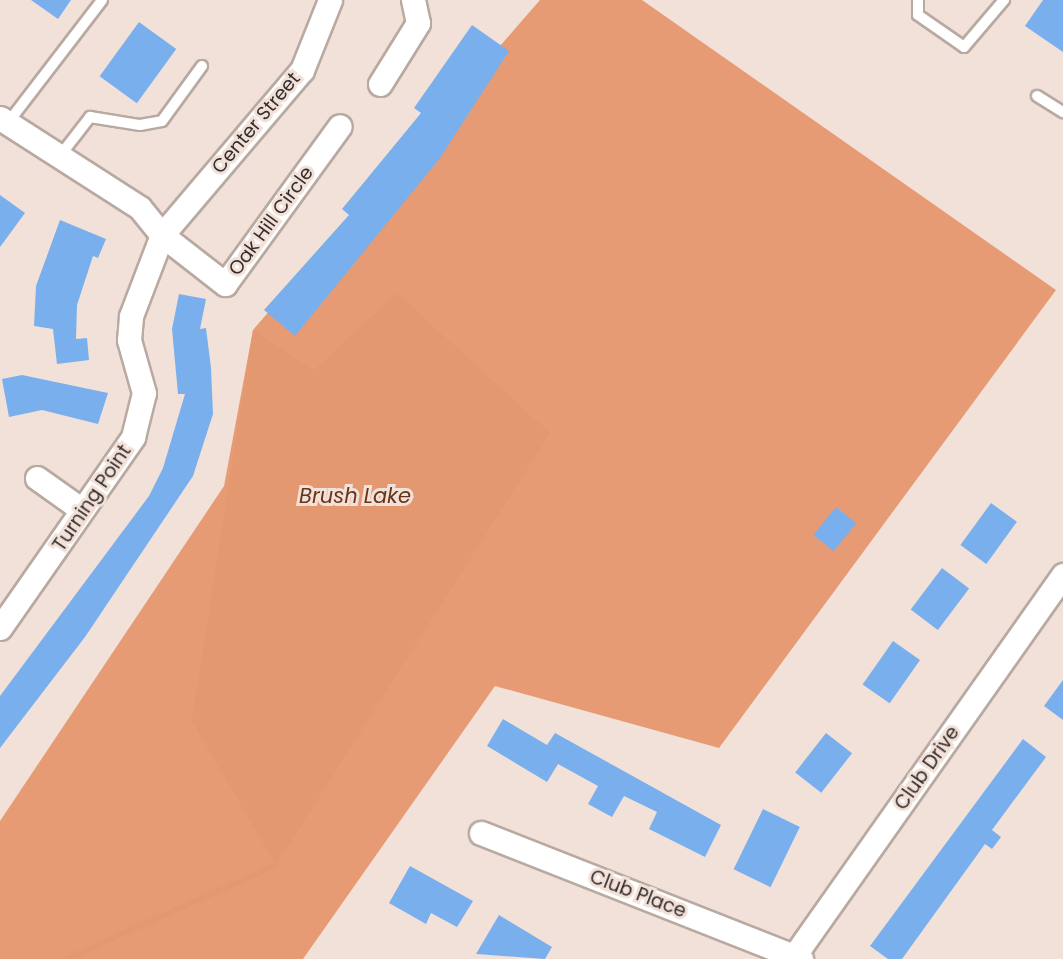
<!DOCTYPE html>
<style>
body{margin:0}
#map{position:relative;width:1063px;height:959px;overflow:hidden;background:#f2e1d9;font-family:Poppins,sans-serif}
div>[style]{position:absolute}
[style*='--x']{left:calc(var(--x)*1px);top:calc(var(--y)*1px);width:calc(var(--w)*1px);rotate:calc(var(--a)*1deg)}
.forest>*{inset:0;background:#e79b74}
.water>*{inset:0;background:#e39870}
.stream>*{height:6px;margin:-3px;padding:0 3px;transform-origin:3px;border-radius:3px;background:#e39870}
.building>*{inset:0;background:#79afec;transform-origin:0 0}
.roads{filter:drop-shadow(2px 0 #b8a9a1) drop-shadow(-2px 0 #b8a9a1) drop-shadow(0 2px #b8a9a1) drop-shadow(0 -2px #b8a9a1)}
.lane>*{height:10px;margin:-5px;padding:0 5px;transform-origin:5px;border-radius:5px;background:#fff}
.street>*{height:23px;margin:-11.5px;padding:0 11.5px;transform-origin:11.5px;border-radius:11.5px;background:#fff}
span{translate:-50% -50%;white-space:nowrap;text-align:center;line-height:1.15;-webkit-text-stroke:6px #f2e1d9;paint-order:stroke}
.street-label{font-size:19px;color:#342e2b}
.water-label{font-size:21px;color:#663418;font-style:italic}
</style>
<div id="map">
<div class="forest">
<i style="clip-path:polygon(540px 0,642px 0,1056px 290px,719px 748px,495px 686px,303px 959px,0 959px,0 821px,224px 486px,253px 330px)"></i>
</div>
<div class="water">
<i style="clip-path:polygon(397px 293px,550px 433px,276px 865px,192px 721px,253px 330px,314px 370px)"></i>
</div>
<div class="stream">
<i style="--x:66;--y:959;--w:230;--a:-24.1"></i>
</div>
<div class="building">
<i style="clip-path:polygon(31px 0,71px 0,58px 19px)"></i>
<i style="clip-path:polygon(1043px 0,1063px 0,1063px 52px,1025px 26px)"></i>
<i style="left:139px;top:22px;width:46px;height:67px;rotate:36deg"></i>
<i style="clip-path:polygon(472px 25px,509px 51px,440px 158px,295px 336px,264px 310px,349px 215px,342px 209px,421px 113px,414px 108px)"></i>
<i style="clip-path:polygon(0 195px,25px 213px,0 247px)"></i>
<i style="clip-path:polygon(60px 220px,106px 239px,98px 258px,93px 256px,77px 305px,76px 339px,87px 338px,89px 360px,57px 364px,53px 329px,34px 326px,36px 286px)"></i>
<i style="clip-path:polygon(179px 294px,206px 299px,200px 329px,206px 328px,211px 368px,213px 414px,193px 476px,85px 637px,0 748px,0 696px,149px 496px,163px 468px,185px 394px,178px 394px,172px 329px)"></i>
<i style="clip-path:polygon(22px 375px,108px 393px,98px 424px,42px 410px,9px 417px,2px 379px)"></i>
<i style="left:991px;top:503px;width:32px;height:52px;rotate:36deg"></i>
<i style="left:836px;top:507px;width:26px;height:36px;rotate:39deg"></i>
<i style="left:942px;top:568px;width:34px;height:52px;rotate:37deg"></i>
<i style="left:893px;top:641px;width:33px;height:53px;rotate:35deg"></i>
<i style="clip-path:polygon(1063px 680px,1063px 720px,1044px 706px)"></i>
<i style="clip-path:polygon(503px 719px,547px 745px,555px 733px,721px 825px,705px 857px,649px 829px,657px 812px,624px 796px,612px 817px,588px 804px,598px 786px,558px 764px,547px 782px,487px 746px)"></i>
<i style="left:826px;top:733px;width:33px;height:50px;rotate:38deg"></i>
<i style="clip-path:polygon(1023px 739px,1046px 757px,992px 830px,1001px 837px,992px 849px,985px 844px,902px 959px,888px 959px,870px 946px)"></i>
<i style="left:763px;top:809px;width:41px;height:67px;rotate:26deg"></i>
<i style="clip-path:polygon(410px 866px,473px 901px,457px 927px,431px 913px,426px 924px,389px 903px)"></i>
<i style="clip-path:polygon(499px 915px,552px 947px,545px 959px,476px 954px)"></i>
</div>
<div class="roads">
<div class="lane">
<i style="--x:918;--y:0;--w:15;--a:90"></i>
<i style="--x:918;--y:15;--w:56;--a:34.8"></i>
<i style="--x:964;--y:47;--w:62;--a:-49.6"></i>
<i style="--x:1037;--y:96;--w:31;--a:32"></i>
<i style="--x:7;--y:124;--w:156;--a:-52.5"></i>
<i style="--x:59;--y:157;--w:51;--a:-52.2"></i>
<i style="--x:90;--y:117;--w:51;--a:9.1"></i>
<i style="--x:140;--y:125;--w:22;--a:-10"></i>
<i style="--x:162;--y:121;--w:68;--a:-54"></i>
</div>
<div class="street">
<i style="--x:380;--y:84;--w:72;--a:-58.1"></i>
<i style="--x:418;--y:23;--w:24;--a:-102"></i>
<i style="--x:0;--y:118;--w:166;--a:32.7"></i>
<i style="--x:140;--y:208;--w:35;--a:51"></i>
<i style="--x:162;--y:235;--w:80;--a:37.9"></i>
<i style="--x:225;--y:284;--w:195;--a:-54"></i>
<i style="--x:37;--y:478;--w:55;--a:35.4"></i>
<i style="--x:0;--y:628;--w:233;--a:-55.1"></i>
<i style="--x:133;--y:437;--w:45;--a:-76"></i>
<i style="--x:144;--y:393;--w:55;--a:-105.8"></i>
<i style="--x:129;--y:340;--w:24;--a:-85"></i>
<i style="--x:131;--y:316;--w:87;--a:-69.1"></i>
<i style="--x:162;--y:235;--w:216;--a:-49.7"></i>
<i style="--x:302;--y:70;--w:75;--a:-68.2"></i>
<i style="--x:481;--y:833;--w:344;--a:21.5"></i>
<i style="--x:792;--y:959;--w:470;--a:-54.8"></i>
</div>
</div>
<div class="street-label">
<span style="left:256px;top:123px;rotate:-50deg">Center Street</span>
<span style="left:271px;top:221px;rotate:-54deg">Oak Hill Circle</span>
<span style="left:92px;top:498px;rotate:-56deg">Turning Point</span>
<span style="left:927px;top:768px;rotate:-55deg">Club Drive</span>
<span style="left:638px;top:894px;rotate:21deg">Club Place</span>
</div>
<div class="water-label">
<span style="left:355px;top:496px">Brush Lake</span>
</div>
</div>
